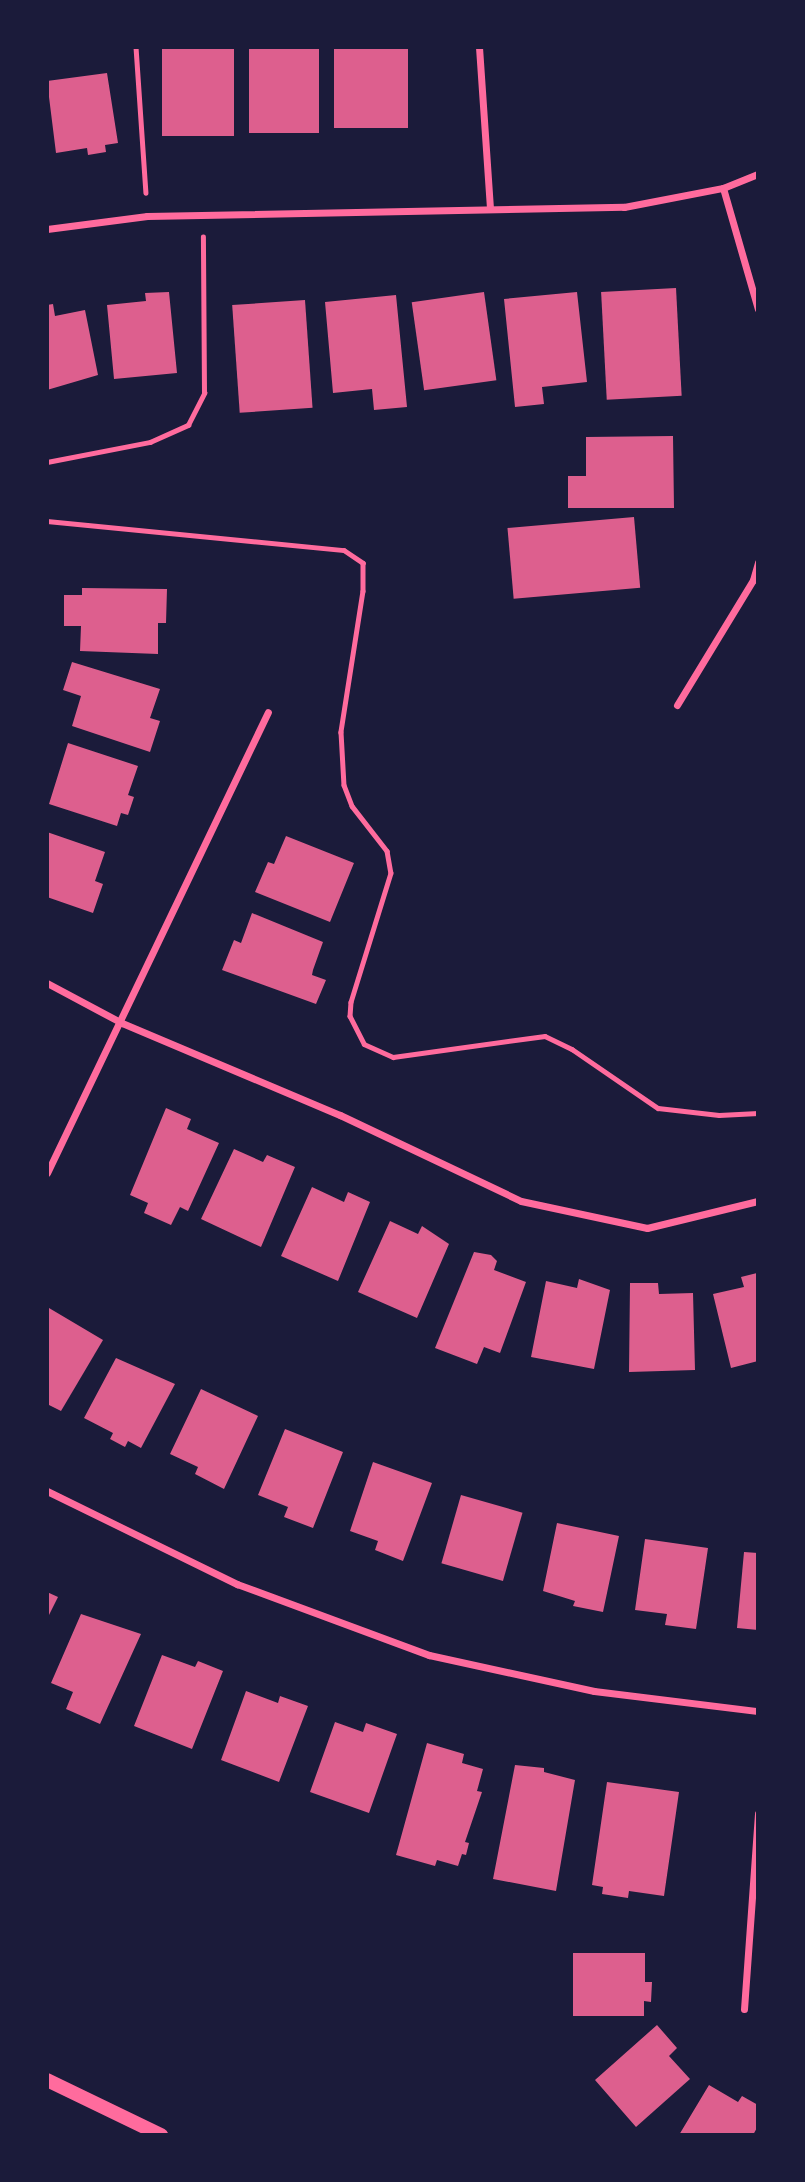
<!DOCTYPE html>
<style>
body{margin:0}
#map{position:relative;width:805px;height:2182px;overflow:hidden;background:#1b1b3a;font-family:Signika,sans-serif}
div>[style]{position:absolute}
[style*='--x']{left:calc(var(--x)*1px);top:calc(var(--y)*1px);width:calc(var(--w)*1px);rotate:calc(var(--a)*1deg)}
.building>*{inset:0;background:#dd5f8e;transform-origin:0 0}
.path>*{height:4.5px;margin:-2.25px;padding:0 2.25px;transform-origin:2.25px;border-radius:2.25px;background:#ff6b9d}
.minor>*{height:7px;margin:-3.5px;padding:0 3.5px;transform-origin:3.5px;border-radius:3.5px;background:#ff6b9d}
.secondary>*{height:14px;margin:-7px;padding:0 7px;transform-origin:7px;border-radius:7px;background:#ff6b9d}
span{translate:-50% -50%;white-space:nowrap;text-align:center;line-height:1.15;-webkit-text-stroke:7px #1b1b3a;paint-order:stroke}
.frame{position:absolute;inset:0;border:49px solid #1b1b3a;pointer-events:none}
</style>
<div id="map">
<div class="building">
<i style="left:162px;top:47px;width:72px;height:89px"></i>
<i style="left:249px;top:47px;width:70px;height:86px"></i>
<i style="left:334px;top:47px;width:74px;height:81px"></i>
<i style="clip-path:polygon(107px 73px,118px 143px,105px 145px,106px 152px,88px 155px,87px 148px,56px 153px,47px 81px)"></i>
<i style="left:676px;top:288px;width:108px;height:75px;rotate:87deg"></i>
<i style="clip-path:polygon(169px 292px,177px 373px,114px 379px,107px 305px,146px 301px,145px 293px)"></i>
<i style="left:484px;top:292px;width:89px;height:73px;rotate:82deg"></i>
<i style="clip-path:polygon(577px 292px,587px 382px,542px 387px,544px 404px,515px 407px,504px 299px)"></i>
<i style="clip-path:polygon(396px 295px,407px 407px,374px 410px,372px 389px,333px 393px,325px 302px)"></i>
<i style="left:305px;top:300px;width:108px;height:73px;rotate:86deg"></i>
<i style="clip-path:polygon(53px 304px,55px 316px,85px 310px,98px 375px,47px 390px,47px 305px)"></i>
<i style="clip-path:polygon(673px 436px,674px 508px,568px 508px,568px 476px,586px 476px,586px 437px)"></i>
<i style="left:634px;top:517px;width:71px;height:127px;rotate:85deg"></i>
<i style="clip-path:polygon(82px 588px,167px 589px,166px 623px,158px 623px,158px 654px,80px 651px,81px 626px,64px 626px,64px 595px,82px 595px)"></i>
<i style="clip-path:polygon(72px 662px,160px 689px,150px 718px,160px 721px,150px 752px,72px 726px,81px 696px,63px 690px)"></i>
<i style="clip-path:polygon(68px 743px,138px 766px,128px 795px,134px 797px,128px 815px,121px 813px,117px 826px,49px 804px)"></i>
<i style="clip-path:polygon(47px 832px,105px 852px,95px 881px,103px 884px,93px 913px,47px 897px)"></i>
<i style="clip-path:polygon(286px 836px,354px 863px,330px 922px,255px 892px,268px 862px,274px 864px)"></i>
<i style="clip-path:polygon(252px 913px,323px 942px,313px 970px,312px 975px,326px 980px,316px 1004px,222px 970px,234px 940px,241px 943px)"></i>
<i style="clip-path:polygon(166px 1108px,191px 1119px,187px 1129px,219px 1143px,188px 1211px,180px 1207px,171px 1225px,144px 1213px,148px 1203px,130px 1195px)"></i>
<i style="clip-path:polygon(234px 1149px,263px 1162px,267px 1155px,295px 1167px,261px 1247px,201px 1219px)"></i>
<i style="clip-path:polygon(312px 1187px,344px 1202px,348px 1192px,370px 1202px,338px 1281px,281px 1256px)"></i>
<i style="clip-path:polygon(390px 1221px,418px 1234px,422px 1226px,449px 1244px,417px 1318px,358px 1292px)"></i>
<i style="clip-path:polygon(474px 1252px,491px 1255px,497px 1261px,494px 1270px,526px 1282px,500px 1353px,484px 1347px,477px 1364px,435px 1348px)"></i>
<i style="clip-path:polygon(757px 1273px,758px 1361px,731px 1368px,713px 1294px,744px 1287px,741px 1277px)"></i>
<i style="clip-path:polygon(579px 1279px,610px 1290px,594px 1369px,531px 1357px,546px 1281px,577px 1288px)"></i>
<i style="clip-path:polygon(630px 1283px,658px 1283px,659px 1294px,693px 1293px,695px 1370px,629px 1372px)"></i>
<i style="clip-path:polygon(49px 1308px,103px 1340px,61px 1411px,47px 1404px)"></i>
<i style="clip-path:polygon(116px 1358px,175px 1384px,141px 1448px,128px 1441px,125px 1447px,110px 1439px,113px 1433px,84px 1418px)"></i>
<i style="clip-path:polygon(201px 1389px,258px 1416px,224px 1489px,195px 1474px,198px 1467px,170px 1454px)"></i>
<i style="clip-path:polygon(285px 1429px,343px 1452px,313px 1528px,284px 1517px,288px 1507px,258px 1495px)"></i>
<i style="clip-path:polygon(373px 1462px,432px 1483px,403px 1561px,375px 1550px,378px 1541px,350px 1531px)"></i>
<i style="left:461px;top:1495px;width:64px;height:71px;rotate:16deg"></i>
<i style="clip-path:polygon(557px 1523px,619px 1536px,603px 1612px,573px 1606px,575px 1601px,543px 1591px)"></i>
<i style="clip-path:polygon(645px 1539px,708px 1548px,696px 1629px,665px 1625px,667px 1614px,635px 1610px)"></i>
<i style="clip-path:polygon(744px 1552px,758px 1553px,758px 1630px,737px 1628px)"></i>
<i style="clip-path:polygon(47px 1592px,58px 1597px,47px 1619px)"></i>
<i style="clip-path:polygon(81px 1614px,141px 1634px,100px 1724px,66px 1709px,73px 1692px,51px 1683px)"></i>
<i style="clip-path:polygon(162px 1655px,195px 1667px,198px 1661px,223px 1671px,192px 1749px,134px 1726px)"></i>
<i style="clip-path:polygon(246px 1691px,278px 1703px,280px 1696px,308px 1706px,279px 1782px,221px 1760px)"></i>
<i style="clip-path:polygon(335px 1722px,363px 1732px,366px 1723px,397px 1734px,369px 1813px,310px 1792px)"></i>
<i style="clip-path:polygon(427px 1743px,464px 1754px,462px 1763px,483px 1769px,477px 1791px,482px 1792px,465px 1842px,469px 1843px,466px 1855px,462px 1854px,458px 1866px,437px 1860px,435px 1866px,396px 1855px)"></i>
<i style="clip-path:polygon(515px 1765px,544px 1768px,544px 1772px,575px 1780px,556px 1891px,493px 1879px)"></i>
<i style="clip-path:polygon(607px 1782px,679px 1792px,664px 1896px,629px 1891px,628px 1898px,602px 1894px,603px 1887px,592px 1885px)"></i>
<i style="clip-path:polygon(573px 1953px,645px 1953px,645px 1982px,652px 1982px,651px 2002px,644px 2001px,644px 2016px,573px 2016px)"></i>
<i style="clip-path:polygon(657px 2025px,677px 2048px,669px 2056px,690px 2079px,636px 2127px,595px 2080px)"></i>
<i style="clip-path:polygon(709px 2085px,738px 2102px,742px 2096px,758px 2105px,758px 2126px,753px 2135px,679px 2135px)"></i>
</div>
<div class="path">
<i style="--x:136;--y:47;--w:146;--a:86.1"></i>
<i style="--x:47;--y:462;--w:105;--a:-11"></i>
<i style="--x:150;--y:442;--w:42;--a:-24.1"></i>
<i style="--x:188;--y:425;--w:36;--a:-63"></i>
<i style="--x:204;--y:393;--w:156;--a:-90.4"></i>
<i style="--x:47;--y:521;--w:298;--a:5.6"></i>
<i style="--x:344;--y:550;--w:23;--a:34"></i>
<i style="--x:363;--y:563;--w:28;--a:90"></i>
<i style="--x:363;--y:591;--w:143;--a:98.9"></i>
<i style="--x:341;--y:732;--w:53;--a:86.8"></i>
<i style="--x:344;--y:785;--w:22;--a:69"></i>
<i style="--x:352;--y:806;--w:57;--a:52.1"></i>
<i style="--x:387;--y:851;--w:22;--a:80"></i>
<i style="--x:391;--y:873;--w:135;--a:107.2"></i>
<i style="--x:351;--y:1002;--w:14;--a:94"></i>
<i style="--x:350;--y:1016;--w:31;--a:63"></i>
<i style="--x:364;--y:1044;--w:32;--a:24"></i>
<i style="--x:393;--y:1057;--w:153;--a:-7.9"></i>
<i style="--x:545;--y:1036;--w:30;--a:26"></i>
<i style="--x:572;--y:1049;--w:104;--a:34.5"></i>
<i style="--x:658;--y:1108;--w:61;--a:6.5"></i>
<i style="--x:719;--y:1115;--w:39;--a:-3"></i>
</div>
<div class="minor">
<i style="--x:479;--y:47;--w:162;--a:86.1"></i>
<i style="--x:723;--y:188;--w:126;--a:73.9"></i>
<i style="--x:47;--y:229;--w:101;--a:-7.4"></i>
<i style="--x:147;--y:216;--w:477;--a:-1.1"></i>
<i style="--x:624;--y:207;--w:101;--a:-10.9"></i>
<i style="--x:723;--y:188;--w:38;--a:-22"></i>
<i style="--x:677;--y:705;--w:146;--a:-58.7"></i>
<i style="--x:753;--y:580;--w:19;--a:-74"></i>
<i style="--x:47;--y:983;--w:85;--a:28.1"></i>
<i style="--x:122;--y:1023;--w:237;--a:22.9"></i>
<i style="--x:340;--y:1115;--w:200;--a:25.4"></i>
<i style="--x:521;--y:1201;--w:129;--a:12.1"></i>
<i style="--x:647;--y:1228;--w:114;--a:-13.7"></i>
<i style="--x:47;--y:1173;--w:511;--a:-64.39"></i>
<i style="--x:47;--y:1491;--w:212;--a:26.1"></i>
<i style="--x:237;--y:1584;--w:205;--a:20.3"></i>
<i style="--x:429;--y:1655;--w:169;--a:12.3"></i>
<i style="--x:594;--y:1691;--w:165;--a:7"></i>
<i style="--x:744;--y:2009;--w:196;--a:-85.9"></i>
</div>
<div class="secondary">
<i style="--x:47;--y:2080;--w:127;--a:25.8"></i>
</div>
<div class="frame"></div>
</div>
